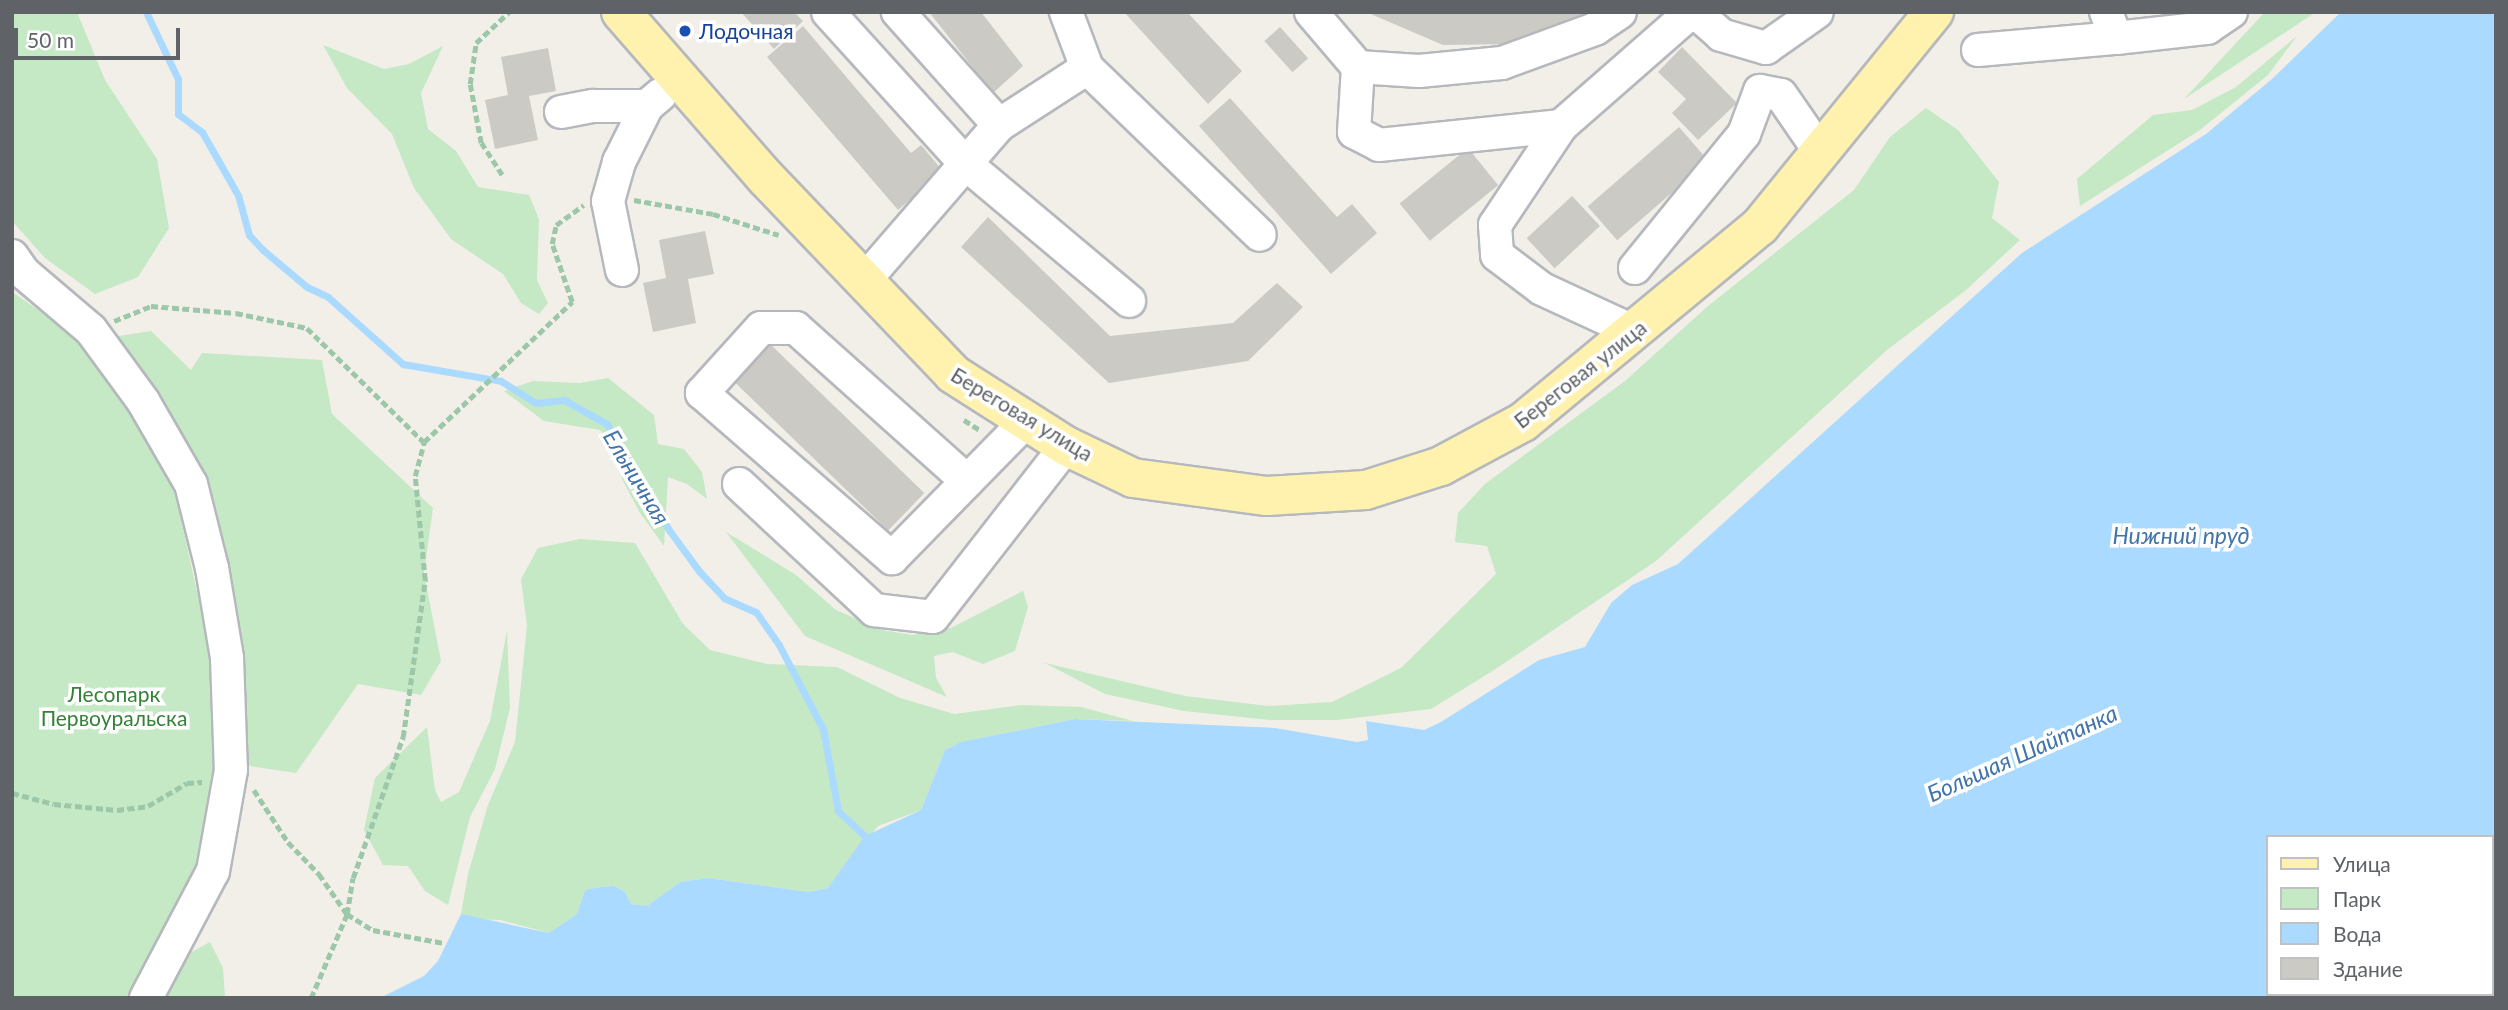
<!DOCTYPE html>
<meta charset="utf-8">
<style>
body{margin:0}
#map{position:relative;width:2508px;height:1010px;overflow:hidden;background:#f1efe8;font-family:Lato,sans-serif}
div>[style]{position:absolute}
[style*='--x']{left:calc(var(--x)*1px);top:calc(var(--y)*1px);width:calc(var(--w)*1px);rotate:calc(var(--a)*1deg)}
.green>*{inset:0;background:#c5e8c5}
.water>*{inset:0;background:#aadaff}
.stream>*{height:7px;margin:-3.5px;padding:0 3.5px;transform-origin:3.5px;border-radius:3.5px;background:#aadaff}
.building>*{inset:0;background:#cccac5;transform-origin:0 0}
.path>*{height:4.5px;margin-top:-2.25px;transform-origin:0;background:repeating-linear-gradient(90deg,#9cc7a9 0 7px,transparent 0 10.5px)}
.roads{filter:drop-shadow(2px 0 #b5b8bc) drop-shadow(-2px 0 #b5b8bc) drop-shadow(0 2px #b5b8bc) drop-shadow(0 -2px #b5b8bc)}
.minor>*{height:32px;margin:-16px;padding:0 16px;transform-origin:16px;border-radius:16px;background:#fff}
.major>*{height:38px;margin:-19px;padding:0 19px;transform-origin:19px;border-radius:19px;background:#fff2af}
.dots>*{width:19px;height:19px;translate:-50% -50%;box-sizing:border-box;border:4px solid #fff;border-radius:50%}
span{translate:-50% -50%;white-space:nowrap;text-align:center;line-height:1.15;-webkit-text-stroke:7px #fff;paint-order:stroke}
.transit-label{font-size:21px;color:#164399}
.left{translate:0 -50%;text-align:left}
.street-label{font-size:21px;color:#5f6368}
.park-label{font-size:21px;color:#348238}
.water-label{font-size:23px;color:#4174aa;font-style:italic}
.frame{position:absolute;inset:0;border:14px solid #5f6368;pointer-events:none}
.legend{position:absolute;left:2266px;top:835px;width:228px;height:161px;box-sizing:border-box;background:#fff;border:2px solid #bfc1c3;margin:0;padding:9px 12px;list-style:none;font-size:21px;color:#5f6368}
.legend li{display:flex;align-items:center;gap:14px;height:35px}
.legend b{width:35px;border:2px solid #bfc1c3}
.scale{position:absolute;left:14px;top:28px;width:166px;height:32px;box-sizing:border-box;border:4px solid #5f6368;border-top:0;padding-left:9px;font-size:21px;line-height:24px;white-space:nowrap;color:#5f6368;-webkit-text-stroke:5px #fff;paint-order:stroke}
</style>
<div id="map">
<div class="green">
<i style="clip-path:polygon(12px 12px,77px 12px,105px 80px,157px 159px,169px 228px,138px 277px,95px 294px,45px 258px,12px 221px)"></i>
<i style="clip-path:polygon(2265px 12px,2316px 12px,2184px 99px)"></i>
<i style="clip-path:polygon(2297px 36px,2268px 75px,2200px 130px,2080px 206px,2077px 179px,2153px 115px,2192px 110px,2236px 87px)"></i>
<i style="clip-path:polygon(323px 45px,384px 69px,409px 64px,443px 46px,421px 93px,428px 129px,456px 151px,478px 187px,529px 195px,539px 219px,537px 280px,548px 303px,539px 314px,521px 303px,503px 274px,451px 239px,414px 188px,392px 134px,347px 88px)"></i>
<i style="clip-path:polygon(1926px 108px,1958px 130px,1999px 182px,1992px 218px,2020px 240px,1966px 290px,1887px 350px,1656px 561px,1494px 670px,1431px 709px,1337px 720px,1270px 720px,1184px 711px,1105px 694px,1045px 663px,1185px 696px,1268px 706px,1332px 702px,1401px 668px,1496px 574px,1487px 546px,1455px 542px,1458px 513px,1485px 484px,1625px 381px,1708px 306px,1854px 190px,1890px 137px)"></i>
<i style="clip-path:polygon(12px 292px,76px 336px,142px 421px,176px 497px,216px 677px,218px 790px,196px 886px,129px 998px,12px 998px)"></i>
<i style="clip-path:polygon(151px 331px,191px 370px,202px 353px,322px 360px,332px 414px,433px 508px,424px 573px,441px 661px,421px 695px,358px 684px,296px 773px,243px 765px,219px 572px,113px 337px)"></i>
<i style="clip-path:polygon(608px 378px,654px 415px,658px 444px,684px 449px,702px 472px,707px 499px,687px 484px,668px 477px,664px 546px,640px 513px,622px 479px,621px 460px,600px 430px,544px 421px,504px 391px,533px 381px,580px 383px)"></i>
<i style="clip-path:polygon(726px 532px,796px 575px,836px 610px,882px 630px,912px 635px,951px 628px,1023px 591px,1028px 607px,1015px 651px,983px 664px,953px 652px,934px 656px,936px 678px,947px 697px,805px 636px)"></i>
<i style="clip-path:polygon(580px 539px,635px 543px,683px 624px,710px 650px,767px 664px,837px 667px,900px 698px,954px 714px,1022px 705px,1081px 707px,1133px 721px,1075px 719px,962px 742px,945px 750px,921px 810px,878px 826px,828px 888px,809px 892px,707px 878px,680px 882px,647px 906px,631px 904px,625px 892px,614px 886px,600px 887px,585px 890px,577px 914px,549px 933px,500px 920px,471px 919px,461px 914px,468px 874px,488px 805px,515px 742px,527px 626px,521px 579px,538px 548px)"></i>
<i style="clip-path:polygon(507px 631px,510px 708px,495px 769px,470px 817px,448px 905px,425px 891px,408px 866px,383px 865px,364px 830px,375px 778px,427px 727px,435px 790px,441px 802px,459px 792px,490px 721px)"></i>
<i style="clip-path:polygon(210px 942px,223px 968px,225px 998px,161px 998px,186px 955px)"></i>
</div>
<div class="water">
<i style="clip-path:polygon(evenodd,2341px 12px,2496px 12px,2496px 998px,380px 998px,424px 976px,438px 961px,461px 914px,549px 933px,577px 914px,585px 890px,600px 887px,614px 886px,625px 892px,631px 904px,647px 906px,680px 882px,707px 878px,809px 892px,828px 888px,865px 836px,921px 810px,945px 750px,961px 742px,1075px 719px,1275px 728px,1357px 742px,1368px 740px,1366px 721px,1424px 730px,1441px 722px,1539px 660px,1585px 647px,1611px 603px,1632px 585px,1678px 564px,2022px 253px,2206px 134px,2272px 79px,2341px 12px,2268px 837px,2492px 837px,2492px 994px,2268px 994px,2268px 837px)"></i>
</div>
<div class="stream">
<i style="--x:146;--y:12;--w:74;--a:64.5"></i>
<i style="--x:178;--y:79;--w:35;--a:90"></i>
<i style="--x:178;--y:114;--w:30;--a:37"></i>
<i style="--x:202;--y:132;--w:73;--a:60.3"></i>
<i style="--x:238;--y:195;--w:41;--a:74.6"></i>
<i style="--x:249;--y:235;--w:21;--a:47"></i>
<i style="--x:263;--y:250;--w:57;--a:40.1"></i>
<i style="--x:307;--y:287;--w:23;--a:25"></i>
<i style="--x:328;--y:297;--w:101;--a:41.8"></i>
<i style="--x:403;--y:364;--w:99;--a:9.8"></i>
<i style="--x:501;--y:381;--w:41;--a:32.2"></i>
<i style="--x:536;--y:403;--w:28;--a:-6"></i>
<i style="--x:564;--y:400;--w:49;--a:29.2"></i>
<i style="--x:607;--y:424;--w:123;--a:59.7"></i>
<i style="--x:669;--y:530;--w:51;--a:53.8"></i>
<i style="--x:699;--y:571;--w:37;--a:47"></i>
<i style="--x:724;--y:598;--w:35;--a:24"></i>
<i style="--x:756;--y:612;--w:40;--a:55.1"></i>
<i style="--x:779;--y:645;--w:95;--a:62.4"></i>
<i style="--x:823;--y:729;--w:83;--a:79.6"></i>
<i style="--x:838;--y:811;--w:37;--a:43"></i>
</div>
<div class="building">
<i style="clip-path:polygon(741px 12px,794px 12px,803px 21px,774px 49px)"></i>
<i style="clip-path:polygon(929px 12px,981px 12px,1023px 66px,993px 93px)"></i>
<i style="clip-path:polygon(1124px 12px,1187px 12px,1242px 71px,1208px 104px)"></i>
<i style="clip-path:polygon(1366px 12px,1593px 12px,1580px 24px,1516px 44px,1443px 45px)"></i>
<i style="clip-path:polygon(803px 26px,911px 153px,921px 145px,943px 171px,898px 210px,767px 57px)"></i>
<i style="left:1280px;top:27px;width:42px;height:21px;rotate:48deg"></i>
<i style="clip-path:polygon(1682px 47px,1737px 103px,1698px 140px,1672px 113px,1686px 99px,1658px 72px)"></i>
<i style="clip-path:polygon(548px 48px,556px 91px,529px 96px,538px 140px,495px 149px,485px 100px,508px 95px,501px 57px)"></i>
<i style="clip-path:polygon(1230px 98px,1337px 217px,1352px 204px,1377px 233px,1331px 274px,1199px 126px)"></i>
<i style="left:1679px;top:127px;width:45px;height:121px;rotate:49deg"></i>
<i style="left:1468px;top:148px;width:48px;height:88px;rotate:51deg"></i>
<i style="left:1572px;top:196px;width:41px;height:62px;rotate:47deg"></i>
<i style="clip-path:polygon(988px 217px,1110px 336px,1233px 323px,1277px 283px,1303px 307px,1248px 361px,1109px 383px,961px 247px)"></i>
<i style="clip-path:polygon(705px 231px,714px 274px,688px 279px,696px 323px,653px 332px,643px 283px,666px 278px,659px 240px)"></i>
<i style="left:769px;top:343px;width:216px;height:52px;rotate:44deg"></i>
</div>
<div class="path">
<i style="--x:502;--y:175;--w:38;--a:-123"></i>
<i style="--x:481;--y:143;--w:60;--a:-100.6"></i>
<i style="--x:470;--y:84;--w:41;--a:-81.7"></i>
<i style="--x:476;--y:43;--w:45;--a:-43.2"></i>
<i style="--x:634;--y:200;--w:80;--a:10"></i>
<i style="--x:713;--y:214;--w:69;--a:17.7"></i>
<i style="--x:114;--y:321;--w:40;--a:-22"></i>
<i style="--x:151;--y:306;--w:85;--a:4.7"></i>
<i style="--x:236;--y:313;--w:73;--a:11.9"></i>
<i style="--x:307;--y:328;--w:163;--a:44.3"></i>
<i style="--x:424;--y:442;--w:204;--a:-43.4"></i>
<i style="--x:572;--y:302;--w:61;--a:-109"></i>
<i style="--x:552;--y:244;--w:19;--a:-78"></i>
<i style="--x:556;--y:225;--w:34;--a:-36"></i>
<i style="--x:964;--y:420;--w:19;--a:32"></i>
<i style="--x:254;--y:790;--w:62;--a:56.8"></i>
<i style="--x:288;--y:842;--w:45;--a:45.9"></i>
<i style="--x:319;--y:874;--w:49;--a:55"></i>
<i style="--x:347;--y:914;--w:31;--a:32"></i>
<i style="--x:373;--y:930;--w:72;--a:10.4"></i>
<i style="--x:12;--y:793;--w:43;--a:14.7"></i>
<i style="--x:54;--y:804;--w:63;--a:5.4"></i>
<i style="--x:117;--y:810;--w:31;--a:-7"></i>
<i style="--x:148;--y:806;--w:45;--a:-30.5"></i>
<i style="--x:187;--y:783;--w:15;--a:-4"></i>
<i style="--x:311;--y:998;--w:91;--a:-66.8"></i>
<i style="--x:347;--y:914;--w:36;--a:-81"></i>
<i style="--x:353;--y:878;--w:150;--a:-70.5"></i>
<i style="--x:403;--y:737;--w:159;--a:-82"></i>
<i style="--x:425;--y:580;--w:104;--a:-95.5"></i>
<i style="--x:415;--y:476;--w:35;--a:-75"></i>
</div>
<div class="roads">
<div class="minor">
<i style="--x:828;--y:12;--w:205;--a:47.8"></i>
<i style="--x:966;--y:164;--w:213;--a:40"></i>
<i style="--x:1066;--y:12;--w:60;--a:69.4"></i>
<i style="--x:1087;--y:68;--w:240;--a:44"></i>
<i style="--x:1311;--y:12;--w:72;--a:49.5"></i>
<i style="--x:1358;--y:67;--w:65;--a:93.5"></i>
<i style="--x:1354;--y:132;--w:28;--a:27"></i>
<i style="--x:1379;--y:145;--w:183;--a:-6"></i>
<i style="--x:1561;--y:126;--w:173;--a:-41.2"></i>
<i style="--x:1695;--y:12;--w:35;--a:41"></i>
<i style="--x:1721;--y:35;--w:47;--a:16.1"></i>
<i style="--x:1766;--y:48;--w:62;--a:-35.2"></i>
<i style="--x:2116;--y:38;--w:92;--a:-6.3"></i>
<i style="--x:2207;--y:28;--w:29;--a:-34"></i>
<i style="--x:1978;--y:50;--w:139;--a:-5"></i>
<i style="--x:2116;--y:38;--w:28;--a:-111"></i>
<i style="--x:1358;--y:67;--w:61;--a:3.8"></i>
<i style="--x:1419;--y:71;--w:83;--a:-5.5"></i>
<i style="--x:1502;--y:63;--w:99;--a:-20.1"></i>
<i style="--x:1595;--y:29;--w:30;--a:-34"></i>
<i style="--x:561;--y:112;--w:33;--a:-11"></i>
<i style="--x:593;--y:106;--w:54;--a:0"></i>
<i style="--x:647;--y:106;--w:17;--a:-40"></i>
<i style="--x:999;--y:125;--w:105;--a:-32.9"></i>
<i style="--x:1561;--y:126;--w:119;--a:123.7"></i>
<i style="--x:1495;--y:225;--w:30;--a:86"></i>
<i style="--x:1497;--y:255;--w:56;--a:37.1"></i>
<i style="--x:1542;--y:289;--w:102;--a:24.8"></i>
<i style="--x:12;--y:256;--w:21;--a:55"></i>
<i style="--x:24;--y:273;--w:88;--a:40.4"></i>
<i style="--x:91;--y:330;--w:88;--a:53.8"></i>
<i style="--x:143;--y:401;--w:96;--a:60"></i>
<i style="--x:191;--y:484;--w:87;--a:76"></i>
<i style="--x:212;--y:568;--w:91;--a:80.5"></i>
<i style="--x:227;--y:658;--w:112;--a:88"></i>
<i style="--x:231;--y:770;--w:103;--a:100.1"></i>
<i style="--x:213;--y:871;--w:144;--a:117.8"></i>
<i style="--x:1635;--y:268;--w:173;--a:-50.9"></i>
<i style="--x:1744;--y:134;--w:46;--a:-69.6"></i>
<i style="--x:1760;--y:91;--w:21;--a:11"></i>
<i style="--x:1781;--y:95;--w:70;--a:55.4"></i>
<i style="--x:622;--y:270;--w:70;--a:-101.5"></i>
<i style="--x:608;--y:201;--w:41;--a:-74.2"></i>
<i style="--x:619;--y:162;--w:63;--a:-63.4"></i>
<i style="--x:864;--y:281;--w:206;--a:-49.1"></i>
<i style="--x:999;--y:125;--w:152;--a:-131.8"></i>
<i style="--x:967;--y:481;--w:229;--a:-138.2"></i>
<i style="--x:796;--y:328;--w:35;--a:180"></i>
<i style="--x:761;--y:328;--w:88;--a:132.2"></i>
<i style="--x:702;--y:393;--w:252;--a:41"></i>
<i style="--x:892;--y:558;--w:192;--a:-45.6"></i>
<i style="--x:739;--y:484;--w:185;--a:43"></i>
<i style="--x:874;--y:610;--w:59;--a:6.8"></i>
<i style="--x:933;--y:617;--w:217;--a:-52.1"></i>
</div>
<div class="major">
<i style="--x:621;--y:12;--w:220;--a:48.9"></i>
<i style="--x:766;--y:178;--w:271;--a:46.3"></i>
<i style="--x:953;--y:374;--w:134;--a:32.5"></i>
<i style="--x:1066;--y:446;--w:74;--a:25.5"></i>
<i style="--x:1133;--y:478;--w:135;--a:7.7"></i>
<i style="--x:1267;--y:496;--w:99;--a:-3.5"></i>
<i style="--x:1366;--y:490;--w:79;--a:-17.7"></i>
<i style="--x:1441;--y:466;--w:93;--a:-28.2"></i>
<i style="--x:1523;--y:422;--w:308;--a:-39.6"></i>
<i style="--x:1760;--y:226;--w:276;--a:-50.9"></i>
</div>
</div>
<div class="dots">
<i style="left:685px;top:31px;background:#1a4fb4"></i>
</div>
<div class="transit-label">
<span class="left" style="left:699px;top:31px">Лодочная</span>
</div>
<div class="street-label">
<span style="left:1580px;top:374px;rotate:-38deg">Береговая улица</span>
<span style="left:1022px;top:414px;rotate:31deg">Береговая улица</span>
</div>
<div class="park-label">
<span style="left:114px;top:706px">Лесопарк<br>Первоуральска</span>
</div>
<div class="water-label">
<span style="left:637px;top:477px;rotate:59deg">Ельничная</span>
<span style="left:2181px;top:535px">Нижний пруд</span>
<span style="left:2022px;top:753px;rotate:-24deg">Большая Шайтанка</span>
</div>
<div class="frame"></div>
<ul class="legend">
<li><b style="height:9px;background:#fff2af"></b>Улица</li>
<li><b style="height:19px;background:#c5e8c5"></b>Парк</li>
<li><b style="height:19px;background:#aadaff"></b>Вода</li>
<li><b style="height:19px;background:#cccac5"></b>Здание</li>
</ul>
<div class="scale">50 m</div>
</div>
